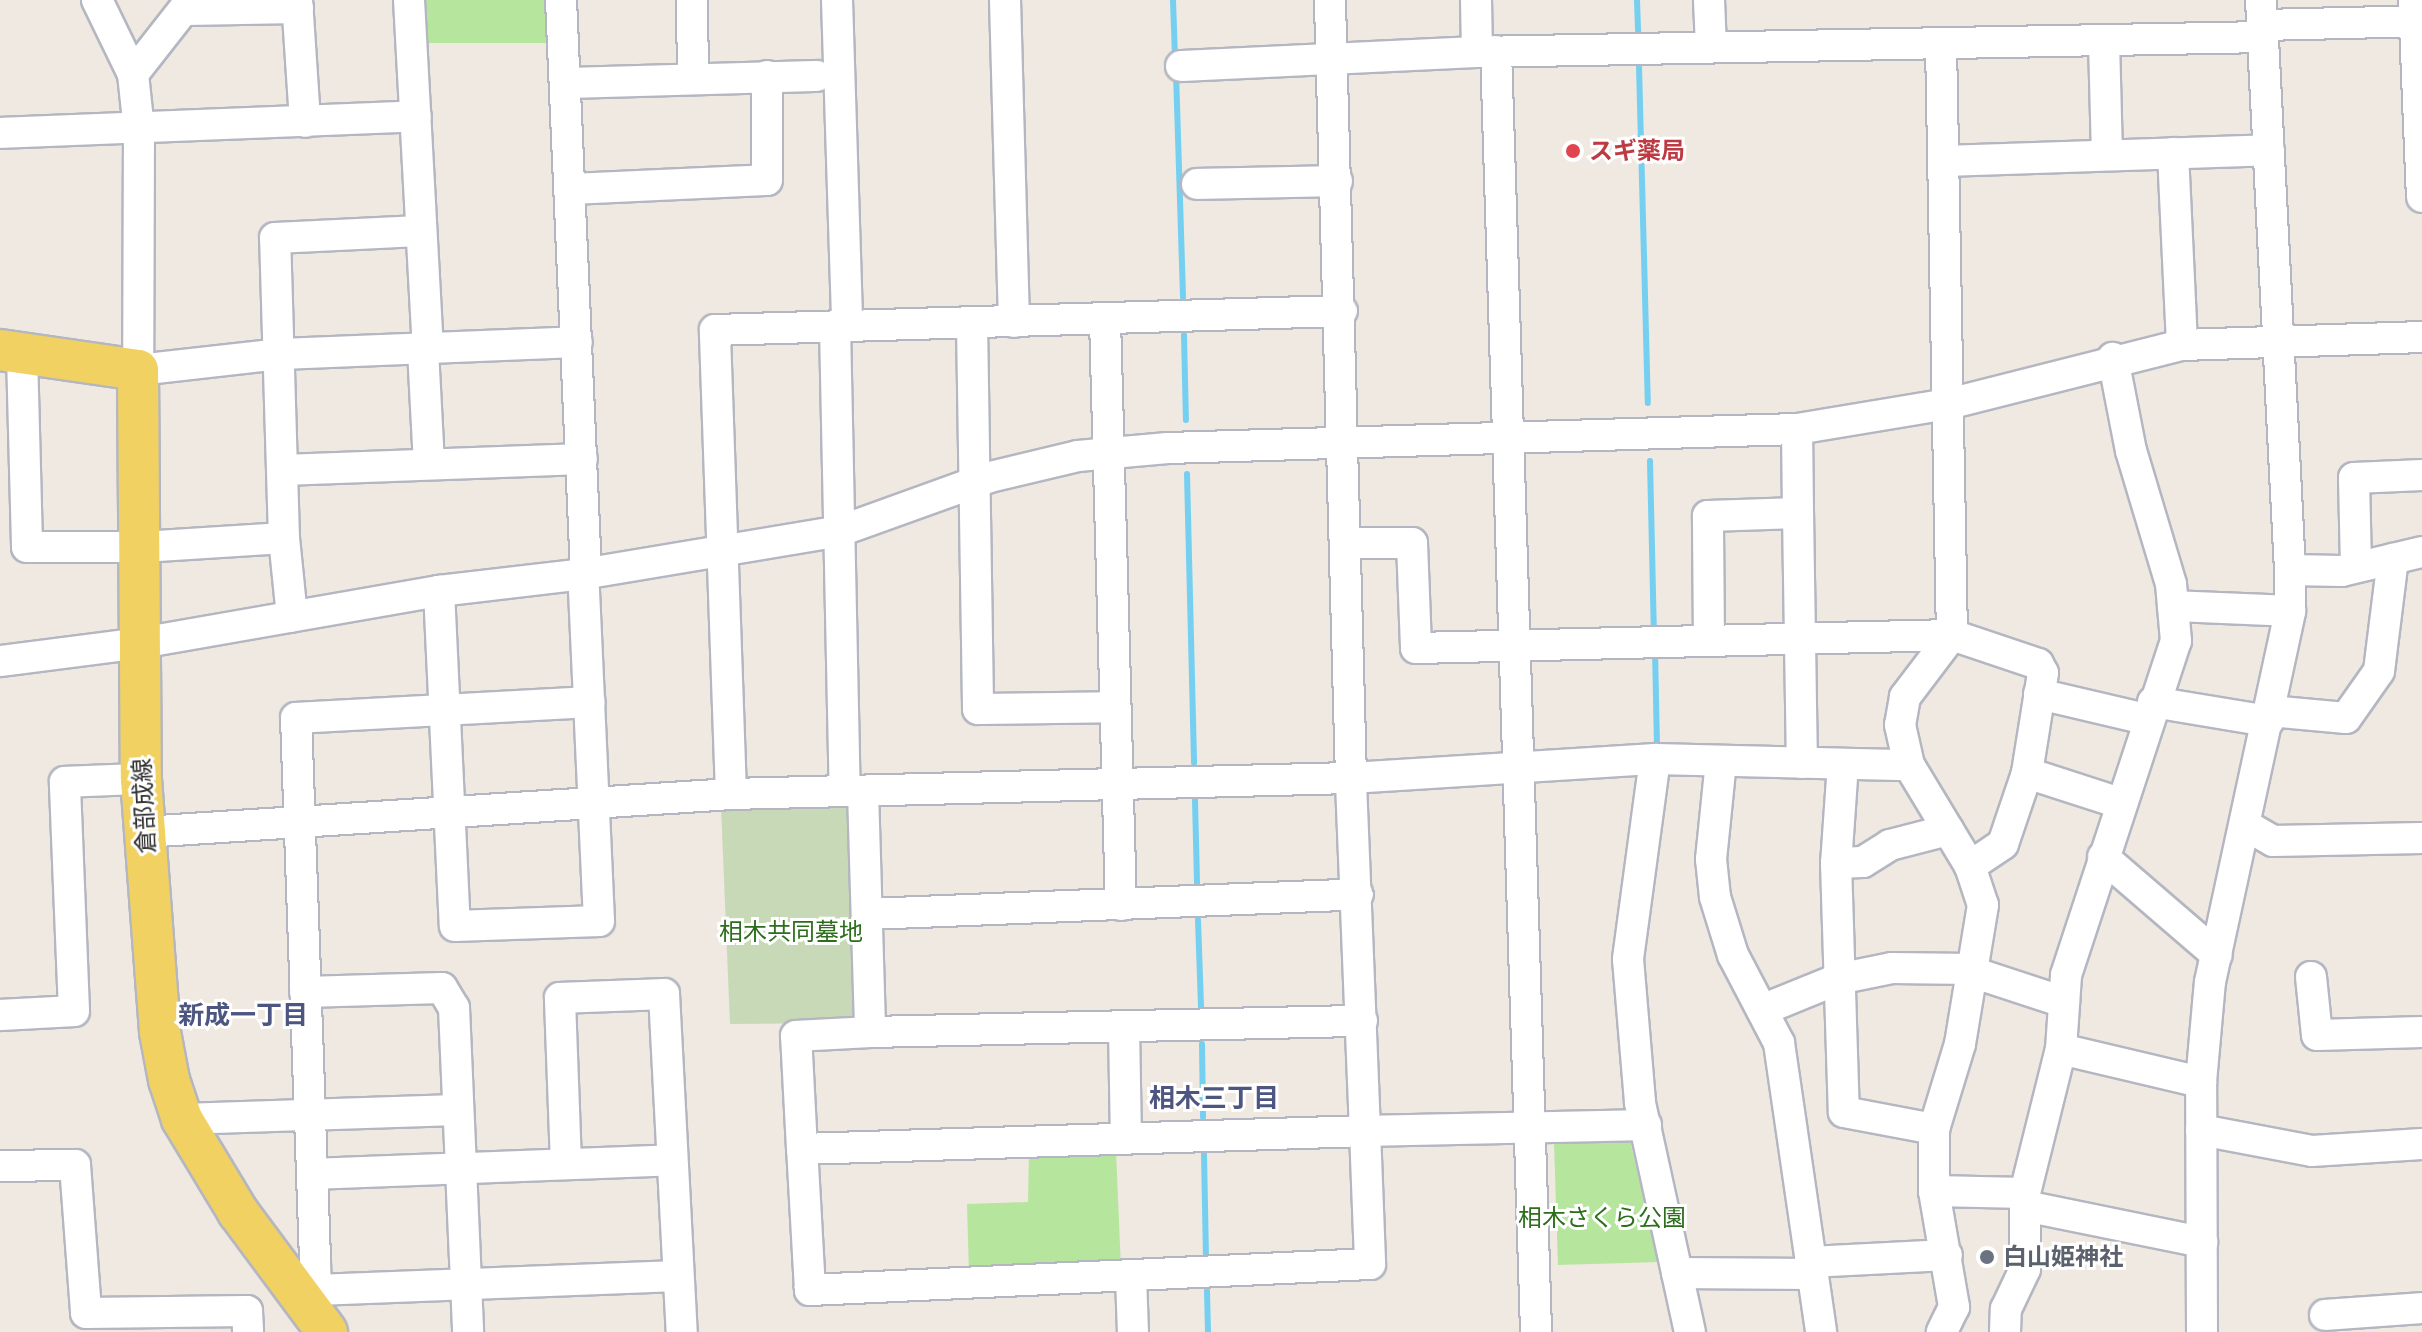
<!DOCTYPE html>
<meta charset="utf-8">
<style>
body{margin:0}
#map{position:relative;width:2422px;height:1332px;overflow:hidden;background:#efe9e1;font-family:Arial,"Noto Sans JP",sans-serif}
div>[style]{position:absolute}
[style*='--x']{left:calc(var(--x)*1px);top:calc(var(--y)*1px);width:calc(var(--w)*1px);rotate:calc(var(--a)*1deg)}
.green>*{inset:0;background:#b6e59e;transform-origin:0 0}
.cemetery>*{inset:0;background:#c8d9b8}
.stream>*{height:6px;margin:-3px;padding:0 3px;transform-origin:3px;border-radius:3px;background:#75cff0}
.roads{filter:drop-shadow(2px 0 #b4b7c1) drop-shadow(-2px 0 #b4b7c1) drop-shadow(0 2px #b4b7c1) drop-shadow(0 -2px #b4b7c1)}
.minor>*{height:30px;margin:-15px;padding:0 15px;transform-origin:15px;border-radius:15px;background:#fff}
.major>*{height:40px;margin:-20px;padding:0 20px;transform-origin:20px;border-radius:20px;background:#f2d163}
.dots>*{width:22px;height:22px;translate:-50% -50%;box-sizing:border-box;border:4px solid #fff;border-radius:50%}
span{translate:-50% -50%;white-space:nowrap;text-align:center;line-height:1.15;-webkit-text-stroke:6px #fff;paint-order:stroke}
.health-label{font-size:24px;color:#be3a42;font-weight:700}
.left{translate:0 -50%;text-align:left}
.street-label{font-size:24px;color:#2e2e2e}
.park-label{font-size:24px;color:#2c6e1b}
.worship-label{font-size:24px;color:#5b616d;font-weight:700}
.neighbourhood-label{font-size:26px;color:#4d5680;font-weight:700}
</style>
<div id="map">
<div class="green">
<i style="left:418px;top:0;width:132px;height:43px"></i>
<i style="clip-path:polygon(1562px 1133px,1621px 1133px,1630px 1141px,1659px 1262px,1558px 1265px,1554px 1143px)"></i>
<i style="clip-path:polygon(1116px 1151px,1121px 1269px,969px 1274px,967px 1204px,1028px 1202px,1029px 1153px)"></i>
</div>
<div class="cemetery">
<i style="clip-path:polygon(845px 806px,853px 814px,858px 1012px,845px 1023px,730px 1024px,721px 807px)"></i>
</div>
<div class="stream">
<i style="--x:1173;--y:0;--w:58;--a:88"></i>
<i style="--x:1637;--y:0;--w:32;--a:88"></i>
<i style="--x:1639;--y:66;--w:337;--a:88.5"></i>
<i style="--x:1176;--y:73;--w:224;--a:88.2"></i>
<i style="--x:1184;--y:335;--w:85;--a:88.7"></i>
<i style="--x:1650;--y:461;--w:174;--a:88.7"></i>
<i style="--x:1187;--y:474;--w:289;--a:88.6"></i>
<i style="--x:1655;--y:650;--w:93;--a:88.8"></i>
<i style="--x:1195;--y:800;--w:83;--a:88.6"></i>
<i style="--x:1198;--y:920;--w:87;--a:88"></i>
<i style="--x:1202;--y:1044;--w:73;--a:89.2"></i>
<i style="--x:1204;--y:1154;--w:100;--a:88.9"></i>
<i style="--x:1207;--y:1291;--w:41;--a:88.6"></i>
</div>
<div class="roads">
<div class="minor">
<i style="--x:97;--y:0;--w:82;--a:64.1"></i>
<i style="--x:133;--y:74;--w:56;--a:83.9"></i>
<i style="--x:139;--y:130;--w:240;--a:90.2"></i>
<i style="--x:138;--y:370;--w:144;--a:-6.4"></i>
<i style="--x:281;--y:354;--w:296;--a:-2.3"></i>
<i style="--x:297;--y:0;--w:122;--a:86.2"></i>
<i style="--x:409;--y:0;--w:350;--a:86.9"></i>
<i style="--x:561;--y:0;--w:574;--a:87.5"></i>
<i style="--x:692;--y:0;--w:77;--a:89.3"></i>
<i style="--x:837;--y:0;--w:327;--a:88.2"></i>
<i style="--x:1005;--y:0;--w:322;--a:88.4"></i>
<i style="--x:1476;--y:0;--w:52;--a:88.9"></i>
<i style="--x:1709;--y:0;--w:47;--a:87.6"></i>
<i style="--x:2261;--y:0;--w:571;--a:87.09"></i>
<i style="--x:2414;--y:0;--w:197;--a:87.7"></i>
<i style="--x:186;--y:10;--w:112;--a:-1"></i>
<i style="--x:2263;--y:25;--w:159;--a:-1.4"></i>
<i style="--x:2104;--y:41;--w:114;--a:88.5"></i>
<i style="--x:1941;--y:43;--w:592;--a:88.94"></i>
<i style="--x:1952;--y:635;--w:78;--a:127.2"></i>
<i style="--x:1905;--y:697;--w:28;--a:100"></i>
<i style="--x:1900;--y:725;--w:41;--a:77.3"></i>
<i style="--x:1909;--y:765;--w:118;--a:58.9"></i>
<i style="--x:1970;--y:866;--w:41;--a:71.6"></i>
<i style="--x:1983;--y:905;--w:141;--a:99.4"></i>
<i style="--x:1960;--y:1044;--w:89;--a:107"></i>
<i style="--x:1934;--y:1129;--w:62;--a:90"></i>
<i style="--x:1934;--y:1191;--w:118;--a:80.2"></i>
<i style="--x:1954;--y:1307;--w:28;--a:116"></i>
<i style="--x:1496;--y:51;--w:1282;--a:88.21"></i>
<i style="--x:1181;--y:66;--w:296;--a:-2.7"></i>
<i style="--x:1477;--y:52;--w:786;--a:-1.09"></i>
<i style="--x:133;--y:74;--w:94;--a:-51.9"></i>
<i style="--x:566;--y:83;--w:251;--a:-1.6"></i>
<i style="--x:0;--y:133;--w:416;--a:-2.3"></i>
<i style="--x:2173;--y:153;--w:192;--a:87.3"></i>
<i style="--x:1944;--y:161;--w:325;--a:-1.9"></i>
<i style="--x:1197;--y:184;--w:140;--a:-1.2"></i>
<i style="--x:570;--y:189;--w:197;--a:-2.6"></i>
<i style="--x:767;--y:180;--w:104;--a:-90"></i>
<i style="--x:1105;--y:319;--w:586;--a:88.44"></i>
<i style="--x:972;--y:323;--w:386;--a:89.1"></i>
<i style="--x:978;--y:709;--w:137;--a:-0.8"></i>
<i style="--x:835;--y:327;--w:464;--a:88.8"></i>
<i style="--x:423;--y:350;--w:114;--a:87"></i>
<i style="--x:22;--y:354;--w:193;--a:88.5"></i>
<i style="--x:27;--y:547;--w:115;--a:0"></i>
<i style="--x:142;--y:547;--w:142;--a:-3.6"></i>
<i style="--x:284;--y:538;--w:300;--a:-91.7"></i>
<i style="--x:275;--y:238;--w:145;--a:-2.8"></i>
<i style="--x:1797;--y:429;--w:84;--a:89.3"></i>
<i style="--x:284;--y:470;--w:298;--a:-2.1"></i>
<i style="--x:284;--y:538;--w:79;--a:84.2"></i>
<i style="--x:1346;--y:543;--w:66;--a:0"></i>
<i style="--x:1412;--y:543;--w:105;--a:87.8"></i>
<i style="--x:1416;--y:648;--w:536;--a:-1.39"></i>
<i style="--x:1952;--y:635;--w:91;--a:18.6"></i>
<i style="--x:2038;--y:664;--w:10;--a:61"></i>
<i style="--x:2043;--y:673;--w:101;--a:99.1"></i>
<i style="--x:2027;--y:773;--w:75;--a:108.7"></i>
<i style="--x:2003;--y:844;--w:40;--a:146"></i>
<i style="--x:2356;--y:567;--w:89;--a:-91.3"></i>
<i style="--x:2354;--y:478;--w:68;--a:-2.5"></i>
<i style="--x:439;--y:591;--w:335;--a:87.3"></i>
<i style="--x:455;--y:926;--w:144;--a:-2"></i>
<i style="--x:599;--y:921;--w:347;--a:-92.6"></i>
<i style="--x:2173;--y:606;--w:117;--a:2.4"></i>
<i style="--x:1709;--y:641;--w:125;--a:-90.5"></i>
<i style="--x:1708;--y:516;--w:90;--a:-1.9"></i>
<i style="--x:1798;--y:513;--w:250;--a:89.1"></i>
<i style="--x:0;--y:661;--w:142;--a:-7.3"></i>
<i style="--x:141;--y:643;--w:303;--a:-9.9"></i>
<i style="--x:439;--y:591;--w:145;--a:-6.7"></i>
<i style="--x:583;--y:574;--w:261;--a:-9.5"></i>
<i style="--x:840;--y:531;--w:159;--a:-19.8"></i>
<i style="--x:990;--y:477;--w:90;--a:-13.4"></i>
<i style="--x:1078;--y:456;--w:90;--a:-5.1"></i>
<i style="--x:1168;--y:448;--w:629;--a:-1.73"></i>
<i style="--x:1797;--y:429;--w:153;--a:-9.4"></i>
<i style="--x:1948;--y:404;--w:241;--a:-14.2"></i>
<i style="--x:2182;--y:345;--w:240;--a:-1.9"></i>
<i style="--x:2039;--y:694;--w:110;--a:13.2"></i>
<i style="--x:2153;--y:702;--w:117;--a:9.4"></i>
<i style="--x:2270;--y:711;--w:76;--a:5.3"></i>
<i style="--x:2346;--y:718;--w:57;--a:-54.9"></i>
<i style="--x:2379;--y:671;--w:113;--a:-82.9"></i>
<i style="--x:1655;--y:759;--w:202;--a:97.7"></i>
<i style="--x:1628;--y:959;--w:144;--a:85.2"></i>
<i style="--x:1640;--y:1103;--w:234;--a:77.7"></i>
<i style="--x:1721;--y:761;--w:99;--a:95.8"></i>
<i style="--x:1711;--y:859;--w:38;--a:84"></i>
<i style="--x:1715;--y:897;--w:61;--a:72.8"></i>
<i style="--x:1733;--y:955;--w:99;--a:62.4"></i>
<i style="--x:1779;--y:1043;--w:292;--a:81.7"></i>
<i style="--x:1843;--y:764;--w:99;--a:94"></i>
<i style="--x:1836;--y:863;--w:249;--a:88.2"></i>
<i style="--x:1844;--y:1112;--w:92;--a:10.7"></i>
<i style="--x:2027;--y:773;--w:98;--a:17.9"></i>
<i style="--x:863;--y:791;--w:241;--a:88.3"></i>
<i style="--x:870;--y:1032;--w:492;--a:-1.3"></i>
<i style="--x:731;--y:794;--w:464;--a:-92"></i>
<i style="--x:715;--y:330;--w:627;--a:-1.74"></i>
<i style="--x:2247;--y:826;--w:30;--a:30"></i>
<i style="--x:2273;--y:841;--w:149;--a:-1.2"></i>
<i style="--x:144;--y:832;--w:588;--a:-3.7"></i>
<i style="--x:731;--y:794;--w:620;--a:-1.48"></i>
<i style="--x:1351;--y:778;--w:778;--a:-91.55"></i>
<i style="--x:2103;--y:857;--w:150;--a:40.7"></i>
<i style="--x:1836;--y:863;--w:27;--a:-2"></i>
<i style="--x:1863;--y:862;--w:32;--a:-32"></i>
<i style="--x:1890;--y:845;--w:60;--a:-14.5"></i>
<i style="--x:869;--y:914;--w:489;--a:-2.3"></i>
<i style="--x:1972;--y:972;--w:97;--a:18.1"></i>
<i style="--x:2311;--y:977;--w:58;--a:84.1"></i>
<i style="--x:2317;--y:1035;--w:105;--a:-1.6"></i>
<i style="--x:305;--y:992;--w:137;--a:-1.7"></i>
<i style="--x:442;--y:988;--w:23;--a:59"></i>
<i style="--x:454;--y:1008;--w:324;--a:87.5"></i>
<i style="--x:1762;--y:1010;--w:82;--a:-22.2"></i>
<i style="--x:1838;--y:979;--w:55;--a:-11.5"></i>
<i style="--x:1892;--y:968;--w:80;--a:0.7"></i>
<i style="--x:0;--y:1015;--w:74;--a:-3.1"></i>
<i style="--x:74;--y:1011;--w:229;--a:-92.3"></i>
<i style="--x:65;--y:782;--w:76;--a:-2.3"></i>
<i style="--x:1124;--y:1027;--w:110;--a:89"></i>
<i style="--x:2061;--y:1049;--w:144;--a:13.3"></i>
<i style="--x:182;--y:1119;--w:275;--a:-1.9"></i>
<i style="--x:1646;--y:1125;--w:281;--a:178.8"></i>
<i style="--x:1365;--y:1131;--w:353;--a:-92.3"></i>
<i style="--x:1351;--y:778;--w:305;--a:-3.6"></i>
<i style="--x:1655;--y:759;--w:254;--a:1.4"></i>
<i style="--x:2201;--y:1130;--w:113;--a:10.7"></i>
<i style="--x:2312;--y:1151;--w:110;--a:-3.6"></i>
<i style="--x:802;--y:1149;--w:563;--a:-1.83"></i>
<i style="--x:1365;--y:1131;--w:133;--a:87.8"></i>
<i style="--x:1370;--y:1264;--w:561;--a:177.34"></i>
<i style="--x:810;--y:1290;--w:141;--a:-93.2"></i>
<i style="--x:802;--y:1149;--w:113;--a:-93"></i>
<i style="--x:796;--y:1036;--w:74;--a:-3.1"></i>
<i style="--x:566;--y:1164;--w:166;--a:-92.1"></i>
<i style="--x:560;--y:998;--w:104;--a:-2.2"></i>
<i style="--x:664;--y:994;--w:338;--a:87"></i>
<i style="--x:0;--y:1166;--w:75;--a:-0.8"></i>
<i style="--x:75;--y:1165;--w:148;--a:85.7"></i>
<i style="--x:86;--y:1313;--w:161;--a:-0.7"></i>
<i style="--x:247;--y:1311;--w:21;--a:87"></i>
<i style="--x:313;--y:1174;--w:358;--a:-2.2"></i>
<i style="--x:1934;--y:1191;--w:91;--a:1.3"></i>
<i style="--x:2025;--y:1206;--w:181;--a:11.5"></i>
<i style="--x:1810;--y:1262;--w:137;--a:-2.9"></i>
<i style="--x:1677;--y:1273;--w:135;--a:0.4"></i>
<i style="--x:1131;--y:1276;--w:56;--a:88"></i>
<i style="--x:316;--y:1290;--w:362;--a:-2.2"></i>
<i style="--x:307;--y:1305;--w:17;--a:-59"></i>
<i style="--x:316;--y:1290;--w:31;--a:-92"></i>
<i style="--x:315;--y:1259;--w:541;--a:-92.01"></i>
<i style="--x:296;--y:718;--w:294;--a:-3.1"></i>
<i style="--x:2325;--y:1315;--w:97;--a:-4.1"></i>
<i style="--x:2005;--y:1332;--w:23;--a:-88"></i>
<i style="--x:2006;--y:1309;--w:44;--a:-64.6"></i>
<i style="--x:2025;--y:1269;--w:76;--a:-90"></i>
<i style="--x:2025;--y:1193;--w:148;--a:-76"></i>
<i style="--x:2061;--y:1049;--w:74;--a:-86.1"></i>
<i style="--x:2066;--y:975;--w:352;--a:-71.8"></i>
<i style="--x:2176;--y:641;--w:57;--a:-95"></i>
<i style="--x:2171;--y:584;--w:139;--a:-106.7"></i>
<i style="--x:2131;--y:451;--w:95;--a:-101"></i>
<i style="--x:2202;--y:1332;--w:250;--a:-90.2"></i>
<i style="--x:2201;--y:1082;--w:100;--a:-84.9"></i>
<i style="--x:2210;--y:982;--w:380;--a:-77.8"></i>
<i style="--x:2290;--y:611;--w:41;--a:-90"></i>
<i style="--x:2290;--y:570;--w:52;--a:1.1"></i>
<i style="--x:2342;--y:571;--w:82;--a:-13.4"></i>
</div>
<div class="major">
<i style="--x:0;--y:350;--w:139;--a:8.2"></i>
<i style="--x:138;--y:370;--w:409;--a:89.6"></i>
<i style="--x:141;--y:779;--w:254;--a:85.7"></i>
<i style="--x:160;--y:1032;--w:49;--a:79.4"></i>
<i style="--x:169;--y:1080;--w:41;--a:71.6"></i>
<i style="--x:182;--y:1119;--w:109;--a:58.9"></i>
<i style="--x:238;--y:1212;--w:149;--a:53.4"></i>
</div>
</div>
<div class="dots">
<i style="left:1573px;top:151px;background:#e0444e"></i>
<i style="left:1987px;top:1257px;background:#6b7280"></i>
</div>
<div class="health-label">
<span class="left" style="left:1589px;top:151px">スギ薬局</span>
</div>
<div class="street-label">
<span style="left:144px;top:806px;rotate:-93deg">倉部成線</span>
</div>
<div class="park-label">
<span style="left:791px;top:932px">相木共同墓地</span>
<span style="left:1602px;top:1218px">相木さくら公園</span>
</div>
<div class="worship-label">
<span class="left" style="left:2003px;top:1257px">白山姫神社</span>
</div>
<div class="neighbourhood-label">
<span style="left:243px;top:1016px">新成一丁目</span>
<span style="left:1214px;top:1099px">相木三丁目</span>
</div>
</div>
